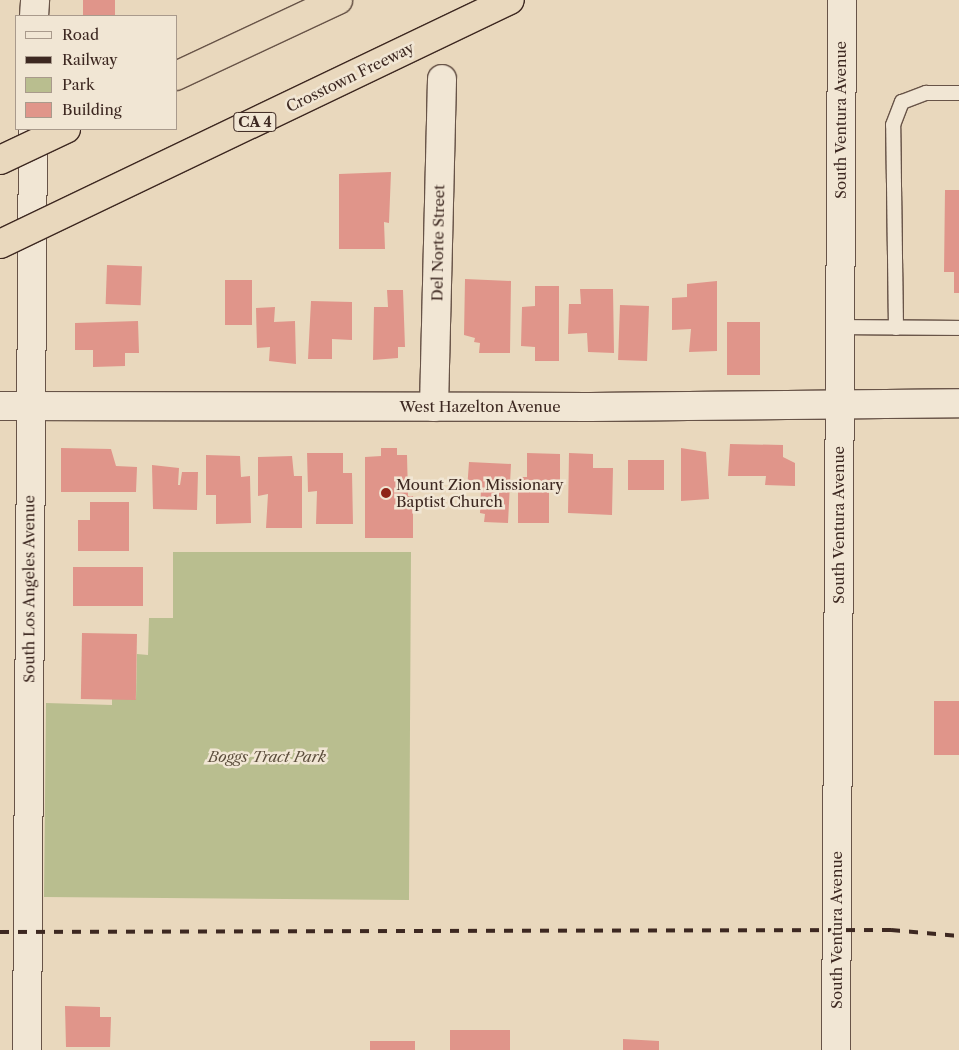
<!DOCTYPE html>
<style>
body{margin:0}
#map{position:relative;width:959px;height:1050px;overflow:hidden;background:#e9d8bd;font-family:"Libre Caslon Text",serif}
div>[style]{position:absolute}
[style*='--x']{left:calc(var(--x)*1px);top:calc(var(--y)*1px);width:calc(var(--w)*1px);rotate:calc(var(--a)*1deg)}
.green>*{inset:0;background:#b9be8f}
.building>*{inset:0;background:#e0958a;transform-origin:0 0}
.roads{filter:drop-shadow(1px 0 #685448) drop-shadow(-1px 0 #685448) drop-shadow(0 1px #685448) drop-shadow(0 -1px #685448)}
.lane>*{height:14px;margin:-7px;padding:0 7px;transform-origin:7px;border-radius:7px;background:#f1e6d4}
.street>*{height:28px;margin:-14px;padding:0 14px;transform-origin:14px;border-radius:14px;background:#f1e6d4}
.highway>*{height:28px;margin:-14px;padding:0 14px;transform-origin:14px;border-radius:14px;background:#e9d8bd}
.rail>*{height:4px;margin-top:-2px;transform-origin:0;background:repeating-linear-gradient(90deg,#3d2821 0 9px,transparent 0 18px)}
.bridges{filter:drop-shadow(1px 0 #3d2821) drop-shadow(-1px 0 #3d2821) drop-shadow(0 1px #3d2821) drop-shadow(0 -1px #3d2821)}
.highway-bridge>*{height:28px;margin:-14px;padding:0 14px;transform-origin:14px;border-radius:14px;background:#e9d8bd}
.dots>*{width:14px;height:14px;translate:-50% -50%;box-sizing:border-box;border:2px solid #f1e6d4;border-radius:50%}
span{translate:-50% -50%;white-space:nowrap;text-align:center;line-height:1.15;-webkit-text-stroke:5px #f1e6d4;paint-order:stroke}
.shield-label span{padding:1px 4px;background:#f1e6d4;border:1px solid;border-radius:4px;-webkit-text-stroke-width:0}
.shield-label{font-size:14px;color:#3d2821;font-weight:700}
.street-label{font-size:15px;color:#3d2821}
.poi-label{font-size:15px;color:#3d2821}
.left{translate:0 -50%;text-align:left}
.park-label{font-size:15px;color:#5c4e3c;font-style:italic}
.legend{position:absolute;left:15px;top:15px;width:162px;height:115px;box-sizing:border-box;background:#f1e6d4;border:1px solid #a99a8c;margin:0;padding:6px 9px;list-style:none;font-size:15px;color:#3d2821}
.legend li{display:flex;align-items:center;gap:10px;height:25px}
.legend b{width:25px;border:1px solid #a99a8c}
</style>
<div id="map">
<div class="green">
<i style="clip-path:polygon(173px 552px,411px 552px,409px 900px,44px 897px,46px 703px,112px 705px,112px 699px,136px 699px,137px 654px,148px 655px,149px 618px,173px 618px)"></i>
</div>
<div class="building">
<i style="left:83px;top:0;width:32px;height:16px"></i>
<i style="clip-path:polygon(391px 172px,389px 223px,384px 222px,385px 249px,339px 249px,339px 174px)"></i>
<i style="clip-path:polygon(945px 190px,959px 190px,959px 293px,954px 293px,954px 272px,944px 272px)"></i>
<i style="left:107px;top:265px;width:35px;height:39px;rotate:2deg"></i>
<i style="clip-path:polygon(465px 279px,511px 281px,510px 353px,479px 353px,480px 343px,474px 342px,475px 338px,464px 335px)"></i>
<i style="left:225px;top:280px;width:27px;height:45px"></i>
<i style="clip-path:polygon(717px 281px,717px 351px,689px 352px,691px 329px,672px 330px,672px 298px,687px 297px,687px 284px)"></i>
<i style="clip-path:polygon(535px 286px,559px 286px,559px 361px,535px 361px,535px 347px,521px 346px,522px 307px,535px 306px)"></i>
<i style="clip-path:polygon(580px 289px,613px 289px,614px 353px,588px 352px,587px 333px,568px 334px,569px 304px,581px 304px)"></i>
<i style="clip-path:polygon(387px 290px,403px 290px,405px 347px,398px 347px,398px 358px,373px 360px,374px 307px,388px 307px)"></i>
<i style="clip-path:polygon(311px 301px,352px 302px,352px 340px,332px 339px,332px 359px,308px 359px)"></i>
<i style="left:620px;top:305px;width:29px;height:55px;rotate:2deg"></i>
<i style="clip-path:polygon(275px 307px,274px 322px,295px 321px,296px 364px,269px 361px,270px 347px,257px 348px,256px 308px)"></i>
<i style="clip-path:polygon(138px 321px,139px 353px,125px 353px,125px 366px,93px 367px,93px 350px,75px 350px,75px 323px)"></i>
<i style="left:727px;top:322px;width:33px;height:53px"></i>
<i style="clip-path:polygon(730px 444px,783px 445px,783px 457px,795px 463px,795px 486px,765px 485px,766px 476px,728px 476px)"></i>
<i style="clip-path:polygon(61px 448px,111px 449px,116px 466px,137px 467px,136px 492px,61px 492px)"></i>
<i style="clip-path:polygon(381px 448px,397px 448px,397px 455px,407px 455px,408px 496px,413px 496px,413px 538px,365px 538px,365px 457px,381px 456px)"></i>
<i style="clip-path:polygon(681px 448px,706px 452px,709px 499px,681px 501px)"></i>
<i style="clip-path:polygon(307px 453px,343px 453px,343px 473px,352px 473px,353px 524px,316px 524px,317px 491px,308px 492px)"></i>
<i style="clip-path:polygon(527px 453px,560px 454px,560px 482px,549px 482px,549px 523px,518px 523px,518px 477px,527px 477px)"></i>
<i style="clip-path:polygon(569px 453px,593px 454px,593px 468px,613px 468px,612px 515px,568px 513px)"></i>
<i style="clip-path:polygon(206px 455px,240px 456px,241px 477px,250px 476px,251px 523px,216px 524px,216px 495px,206px 495px)"></i>
<i style="clip-path:polygon(292px 456px,294px 476px,302px 476px,302px 528px,266px 528px,268px 494px,258px 496px,258px 457px)"></i>
<i style="left:628px;top:460px;width:36px;height:30px"></i>
<i style="clip-path:polygon(469px 462px,511px 464px,508px 523px,484px 522px,485px 514px,480px 513px,481px 490px,467px 490px)"></i>
<i style="clip-path:polygon(152px 465px,179px 468px,178px 485px,180px 485px,182px 472px,198px 472px,197px 510px,153px 509px)"></i>
<i style="clip-path:polygon(90px 502px,129px 502px,129px 551px,78px 551px,78px 520px,90px 520px)"></i>
<i style="left:73px;top:567px;width:70px;height:39px"></i>
<i style="left:82px;top:633px;width:55px;height:66px;rotate:1deg"></i>
<i style="left:934px;top:701px;width:25px;height:54px"></i>
<i style="clip-path:polygon(65px 1006px,100px 1007px,100px 1017px,111px 1017px,110px 1047px,66px 1047px)"></i>
<i style="left:510px;top:1030px;width:20px;height:60px;rotate:90deg"></i>
<i style="clip-path:polygon(623px 1039px,659px 1041px,659px 1050px,623px 1050px)"></i>
<i style="left:370px;top:1041px;width:45px;height:9px"></i>
</div>
<div class="roads">
<div class="lane">
<i style="--x:840;--y:327;--w:119;--a:0.5"></i>
<i style="--x:896;--y:328;--w:203;--a:-90.8"></i>
<i style="--x:893;--y:125;--w:25;--a:-69"></i>
<i style="--x:902;--y:102;--w:26;--a:-21"></i>
<i style="--x:926;--y:93;--w:33;--a:0"></i>
</div>
<div class="street">
<i style="--x:34;--y:16;--w:16;--a:-86"></i>
<i style="--x:0;--y:406;--w:590;--a:0.1"></i>
<i style="--x:590;--y:407;--w:369;--a:-0.6"></i>
<i style="--x:434;--y:407;--w:328;--a:-88.6"></i>
<i style="--x:27;--y:1050;--w:921;--a:-89.63"></i>
<i style="--x:836;--y:1050;--w:1050;--a:-89.67"></i>
</div>
<div class="highway">
<i style="--x:176;--y:76;--w:179;--a:-25.1"></i>
</div>
</div>
<div class="rail">
<i style="--x:0;--y:932;--w:891;--a:-0.13"></i>
<i style="--x:891;--y:930;--w:68;--a:5"></i>
</div>
<div class="bridges">
<div class="highway-bridge">
<i style="--x:0;--y:160;--w:73;--a:-25.2"></i>
<i style="--x:0;--y:244;--w:565;--a:-25.57"></i>
</div>
</div>
<div class="dots">
<i style="left:386px;top:493px;background:#8f2418"></i>
</div>
<div class="shield-label">
<span style="left:255px;top:122px">CA 4</span>
</div>
<div class="street-label">
<span style="left:350px;top:77px;rotate:-26deg">Crosstown Freeway</span>
<span style="left:841px;top:120px;rotate:-90deg">South Ventura Avenue</span>
<span style="left:438px;top:243px;rotate:-89deg">Del Norte Street</span>
<span style="left:480px;top:407px">West Hazelton Avenue</span>
<span style="left:839px;top:525px;rotate:-90deg">South Ventura Avenue</span>
<span style="left:29px;top:589px;rotate:-90deg">South Los Angeles Avenue</span>
<span style="left:837px;top:930px;rotate:-90deg">South Ventura Avenue</span>
</div>
<div class="poi-label">
<span class="left" style="left:396px;top:493px">Mount Zion Missionary<br>Baptist Church</span>
</div>
<div class="park-label">
<span style="left:267px;top:757px">Boggs Tract Park</span>
</div>
<ul class="legend">
<li><b style="height:6px;background:#f1e6d4"></b>Road</li>
<li><b style="height:6px;background:#3d2821"></b>Railway</li>
<li><b style="height:14px;background:#b9be8f"></b>Park</li>
<li><b style="height:14px;background:#e0958a"></b>Building</li>
</ul>
</div>
